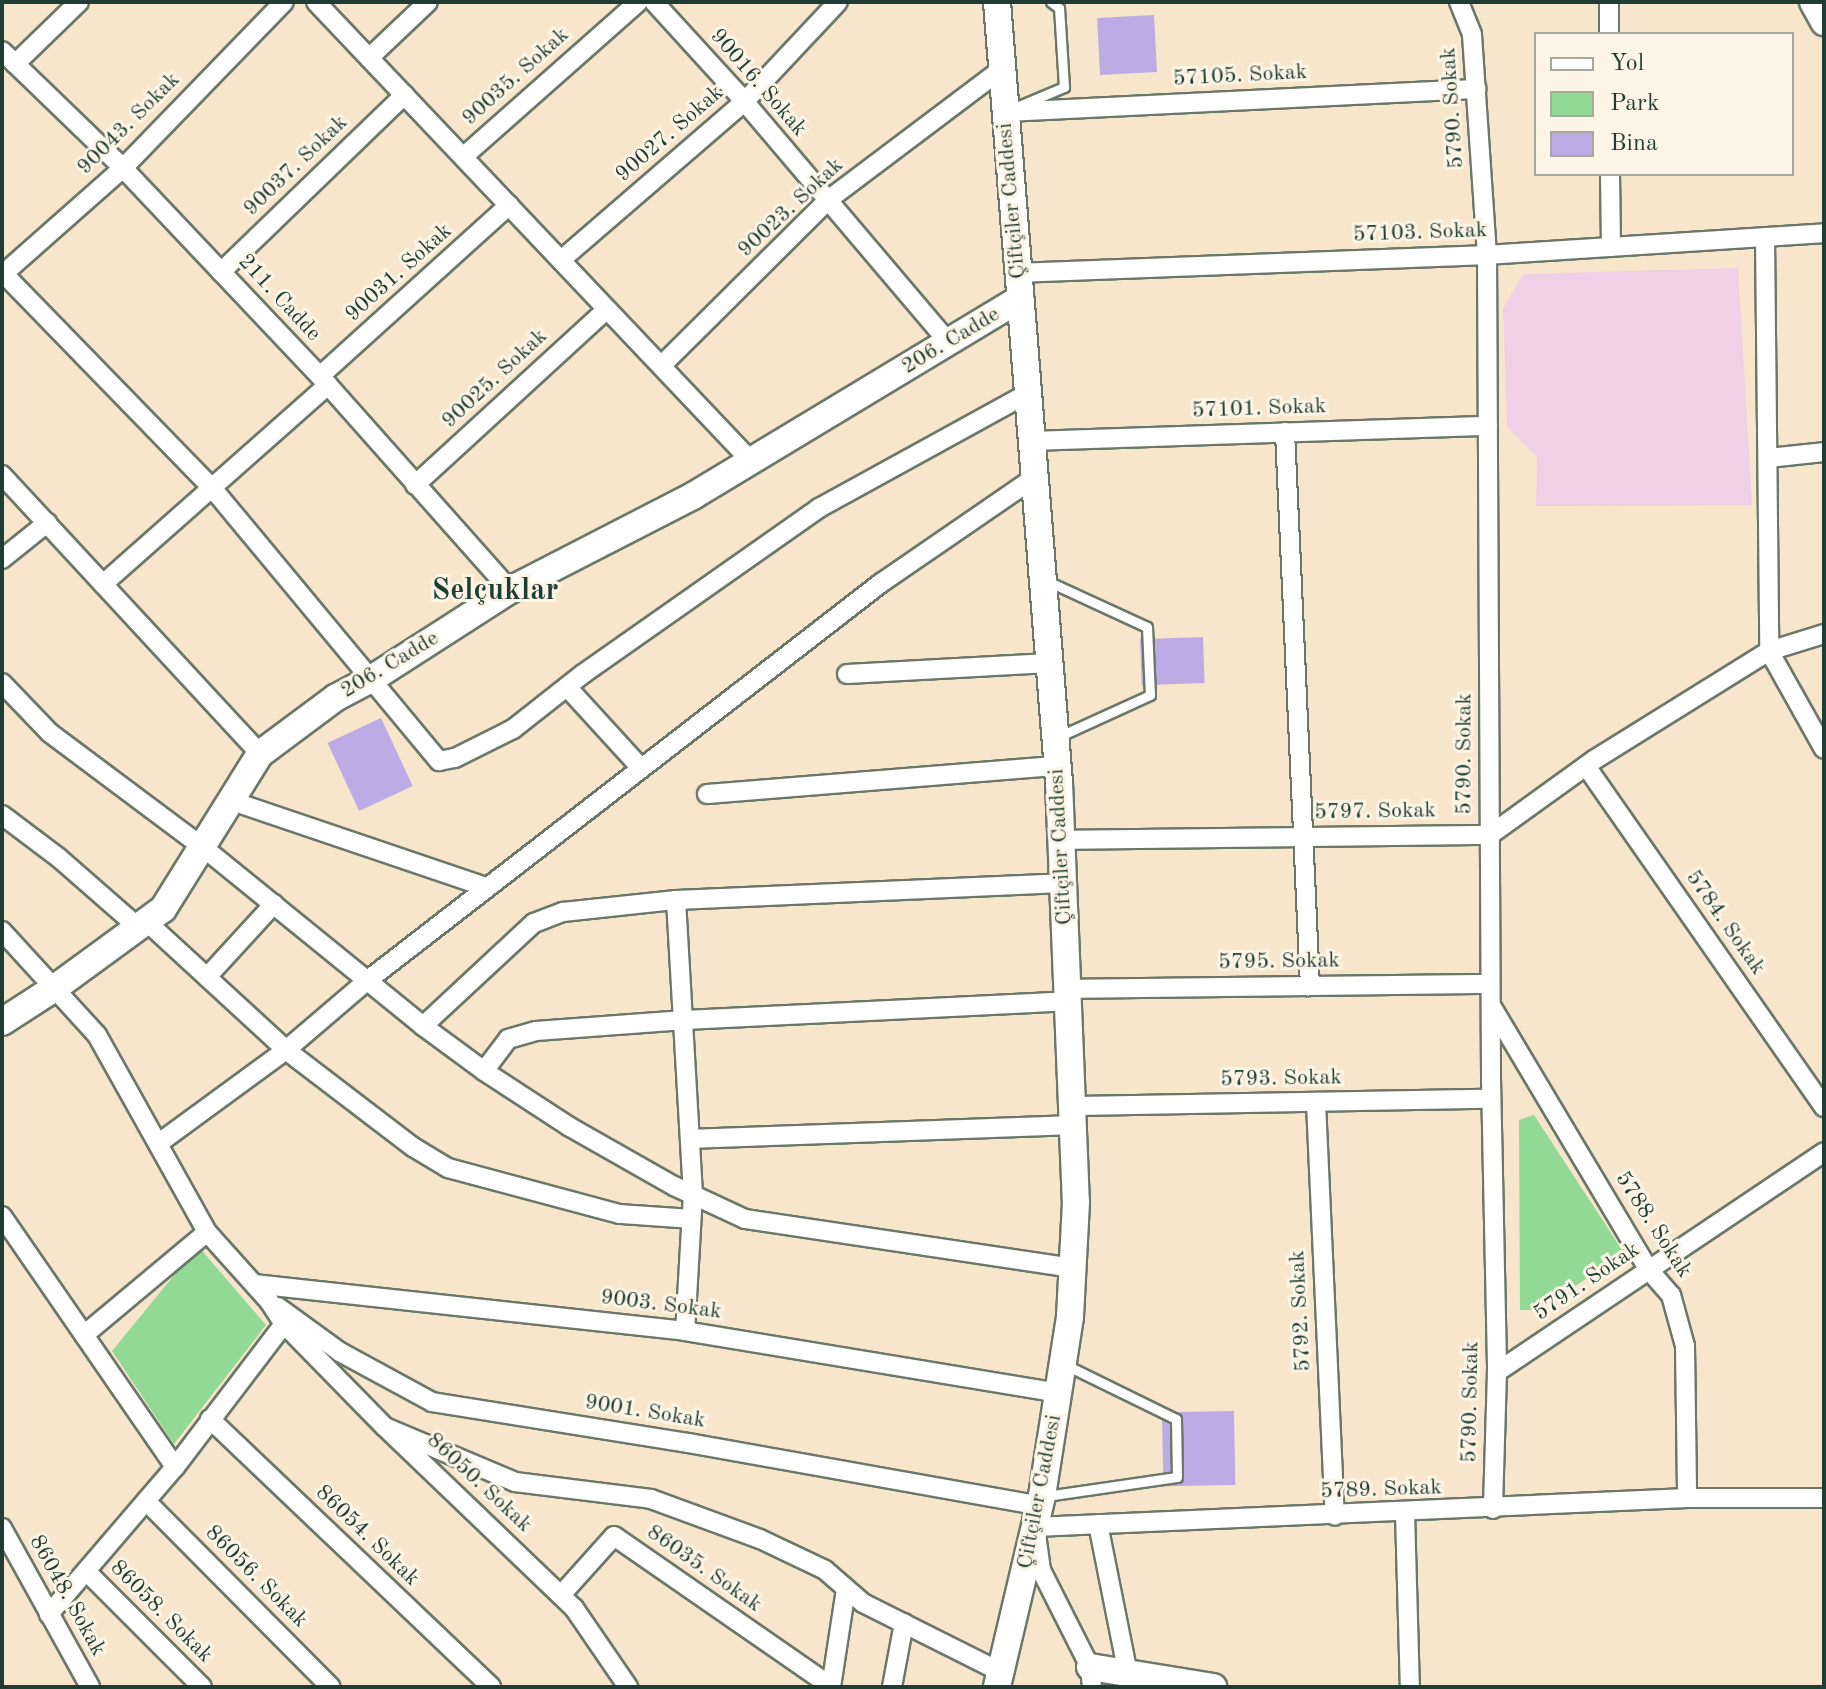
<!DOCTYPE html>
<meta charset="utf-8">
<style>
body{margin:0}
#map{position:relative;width:1826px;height:1689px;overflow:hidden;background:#f7e5cc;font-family:"Old Standard TT",serif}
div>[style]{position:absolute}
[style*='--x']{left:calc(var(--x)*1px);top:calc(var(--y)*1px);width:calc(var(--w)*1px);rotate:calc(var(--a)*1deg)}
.built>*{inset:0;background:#efd0e6}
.green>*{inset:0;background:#91d994}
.building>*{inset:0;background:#bdabe6;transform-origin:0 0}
.roads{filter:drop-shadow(2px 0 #6b7869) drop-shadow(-2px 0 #6b7869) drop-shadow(0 2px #6b7869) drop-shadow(0 -2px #6b7869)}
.lane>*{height:9px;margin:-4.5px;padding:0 4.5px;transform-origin:4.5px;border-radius:4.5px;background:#fff}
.street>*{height:18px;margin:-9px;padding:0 9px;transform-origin:9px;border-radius:9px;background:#fff}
.secondary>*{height:26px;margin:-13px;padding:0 13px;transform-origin:13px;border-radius:13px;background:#fff}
span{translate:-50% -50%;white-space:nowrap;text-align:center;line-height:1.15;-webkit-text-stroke:6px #fcf5e5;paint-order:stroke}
.street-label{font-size:22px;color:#1f3d34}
.district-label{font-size:30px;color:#1f3d34;font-weight:700}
.frame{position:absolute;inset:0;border:4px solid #1f3d34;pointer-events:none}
.legend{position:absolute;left:1534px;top:32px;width:260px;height:144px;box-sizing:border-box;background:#fcf5e5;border:2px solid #a4ab9e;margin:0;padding:10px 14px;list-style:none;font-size:24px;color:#1f3d34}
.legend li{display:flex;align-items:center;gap:16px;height:40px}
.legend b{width:40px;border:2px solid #a4ab9e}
</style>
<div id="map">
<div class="built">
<i style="clip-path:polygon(1738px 268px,1752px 505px,1536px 506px,1537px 457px,1507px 427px,1503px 309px,1523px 274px)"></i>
</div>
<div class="green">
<i style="clip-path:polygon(1534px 1115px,1624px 1253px,1540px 1310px,1520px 1310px,1519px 1120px)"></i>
<i style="clip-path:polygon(198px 1246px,266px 1325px,174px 1444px,112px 1351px)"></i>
</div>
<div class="building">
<i style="left:1154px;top:15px;width:57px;height:57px;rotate:87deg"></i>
<i style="left:1203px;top:637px;width:46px;height:63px;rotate:88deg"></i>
<i style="left:381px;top:718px;width:75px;height:59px;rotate:65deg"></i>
<i style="left:1234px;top:1411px;width:74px;height:72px;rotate:89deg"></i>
</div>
<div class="roads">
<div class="lane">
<i style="--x:1019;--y:106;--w:49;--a:-22.9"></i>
<i style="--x:1064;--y:87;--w:79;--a:-93.6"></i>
<i style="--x:1059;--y:8;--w:10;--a:-143"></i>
<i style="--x:1045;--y:580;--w:112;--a:24.7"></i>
<i style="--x:1147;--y:627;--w:68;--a:87.5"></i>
<i style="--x:1150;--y:695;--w:101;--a:155.5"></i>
<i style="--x:1046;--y:1496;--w:132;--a:-8.3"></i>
<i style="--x:1177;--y:1477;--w:58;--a:-91"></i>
<i style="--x:1176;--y:1419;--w:123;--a:-153.9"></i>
</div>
<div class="street">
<i style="--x:316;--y:2;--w:632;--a:46.54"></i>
<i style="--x:654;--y:2;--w:125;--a:47.6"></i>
<i style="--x:738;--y:94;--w:325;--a:49.7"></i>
<i style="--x:1459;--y:2;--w:35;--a:68"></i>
<i style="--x:1472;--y:35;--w:221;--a:86.1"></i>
<i style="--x:1487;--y:255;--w:824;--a:89.72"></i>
<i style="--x:1491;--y:1079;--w:293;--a:88.8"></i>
<i style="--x:1497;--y:1372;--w:137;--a:91.7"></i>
<i style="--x:1609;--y:2;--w:32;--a:90"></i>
<i style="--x:2;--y:51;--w:168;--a:44"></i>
<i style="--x:123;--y:168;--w:299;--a:46.6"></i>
<i style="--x:328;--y:385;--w:274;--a:48.4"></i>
<i style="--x:369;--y:58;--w:81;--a:-43.5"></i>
<i style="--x:15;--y:64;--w:89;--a:-44.1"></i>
<i style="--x:1005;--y:112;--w:472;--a:-2.8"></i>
<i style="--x:463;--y:157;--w:234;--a:-41.5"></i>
<i style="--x:1610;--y:174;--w:73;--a:89.2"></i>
<i style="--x:1765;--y:237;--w:414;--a:89.4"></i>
<i style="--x:1769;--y:651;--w:112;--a:60.7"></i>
<i style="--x:561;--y:260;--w:242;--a:-40.8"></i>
<i style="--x:744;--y:102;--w:137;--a:-46.8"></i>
<i style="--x:2;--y:272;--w:303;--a:45.8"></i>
<i style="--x:213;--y:489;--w:354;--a:50.3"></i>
<i style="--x:439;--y:761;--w:16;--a:-11"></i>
<i style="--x:455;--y:758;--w:65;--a:-26.6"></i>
<i style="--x:513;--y:729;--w:89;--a:-38.2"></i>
<i style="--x:583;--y:674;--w:289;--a:-35.1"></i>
<i style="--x:819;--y:508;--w:239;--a:-28.8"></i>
<i style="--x:221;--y:272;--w:255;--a:-44"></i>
<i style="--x:1018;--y:273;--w:469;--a:-2.2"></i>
<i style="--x:1487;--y:255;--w:338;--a:-3.7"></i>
<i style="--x:2;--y:275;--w:162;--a:-41.5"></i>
<i style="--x:123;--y:168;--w:231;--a:-45.9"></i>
<i style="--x:661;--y:366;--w:235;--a:-44.8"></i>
<i style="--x:828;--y:200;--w:218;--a:-37"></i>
<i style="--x:320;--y:376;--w:255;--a:-42.1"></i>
<i style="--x:1285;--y:432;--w:555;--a:87.42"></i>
<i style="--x:1032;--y:441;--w:456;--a:-1.9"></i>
<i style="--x:1768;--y:458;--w:56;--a:-6.1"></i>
<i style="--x:2;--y:475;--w:380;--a:47.2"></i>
<i style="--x:415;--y:485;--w:260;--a:-42.5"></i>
<i style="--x:2;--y:559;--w:58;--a:-38.7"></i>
<i style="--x:103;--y:584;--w:300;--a:-41.5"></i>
<i style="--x:847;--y:674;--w:203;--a:-3.1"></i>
<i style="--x:2;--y:683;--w:69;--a:46.2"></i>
<i style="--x:50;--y:733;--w:192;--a:36.8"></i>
<i style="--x:204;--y:848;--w:282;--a:39.1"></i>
<i style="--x:423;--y:1026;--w:76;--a:36.4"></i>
<i style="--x:484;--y:1071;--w:103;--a:33.1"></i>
<i style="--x:570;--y:1127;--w:120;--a:29.6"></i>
<i style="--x:674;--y:1186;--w:78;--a:24.9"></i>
<i style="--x:745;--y:1219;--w:331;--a:8.5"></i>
<i style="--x:567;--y:687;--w:108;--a:47.6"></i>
<i style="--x:1586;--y:766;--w:416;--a:55.1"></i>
<i style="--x:707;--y:794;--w:352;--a:-4.6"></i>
<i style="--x:232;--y:801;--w:268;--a:18.7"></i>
<i style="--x:2;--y:815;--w:71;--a:37"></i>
<i style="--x:59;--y:858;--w:106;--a:41.2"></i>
<i style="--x:1061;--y:840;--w:429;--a:-0.7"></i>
<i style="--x:1490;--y:835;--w:128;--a:-35.8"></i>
<i style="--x:1594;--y:760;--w:206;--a:-31.9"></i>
<i style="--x:1769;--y:651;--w:58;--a:-17.2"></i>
<i style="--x:676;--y:900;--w:294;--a:86.7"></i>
<i style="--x:693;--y:1194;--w:137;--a:93.3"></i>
<i style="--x:147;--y:922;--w:189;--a:42.6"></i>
<i style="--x:286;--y:1050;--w:160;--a:37.4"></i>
<i style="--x:413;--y:1147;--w:41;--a:31"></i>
<i style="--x:448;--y:1168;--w:178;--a:15"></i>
<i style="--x:620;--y:1214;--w:71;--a:4"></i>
<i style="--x:2;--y:931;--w:141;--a:47.6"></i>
<i style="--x:97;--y:1035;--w:226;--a:60.8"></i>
<i style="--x:207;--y:1232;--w:93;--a:48.1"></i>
<i style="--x:269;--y:1301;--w:27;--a:57"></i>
<i style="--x:284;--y:1324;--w:180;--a:127.3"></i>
<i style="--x:175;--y:1467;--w:194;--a:130.6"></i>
<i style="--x:207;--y:977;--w:99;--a:-47.5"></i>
<i style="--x:1067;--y:989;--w:423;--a:-0.7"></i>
<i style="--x:1492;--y:1007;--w:306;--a:59.2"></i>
<i style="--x:1649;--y:1270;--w:33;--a:49"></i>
<i style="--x:1671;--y:1295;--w:53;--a:74.6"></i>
<i style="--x:1685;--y:1346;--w:152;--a:89.2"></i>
<i style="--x:423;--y:1026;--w:151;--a:-42.9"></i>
<i style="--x:534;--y:923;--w:31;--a:-21"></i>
<i style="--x:563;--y:912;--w:114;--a:-6.1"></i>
<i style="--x:676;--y:900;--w:387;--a:-2.5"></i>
<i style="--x:484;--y:1071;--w:40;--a:-53"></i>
<i style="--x:508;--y:1039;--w:29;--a:-16"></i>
<i style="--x:536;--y:1031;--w:149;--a:-4.2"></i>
<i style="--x:685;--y:1020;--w:383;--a:-2.8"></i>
<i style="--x:1316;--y:1103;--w:413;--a:87.4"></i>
<i style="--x:1072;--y:1106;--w:419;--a:-1"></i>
<i style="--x:690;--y:1139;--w:383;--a:-2.1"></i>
<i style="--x:159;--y:1143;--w:157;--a:-36.2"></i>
<i style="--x:286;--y:1050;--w:108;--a:-40.5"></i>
<i style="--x:368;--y:980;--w:649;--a:-37.74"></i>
<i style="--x:881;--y:583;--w:187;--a:-34.5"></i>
<i style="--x:2;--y:1216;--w:305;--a:55.4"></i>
<i style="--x:254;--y:1284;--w:434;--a:6.2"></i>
<i style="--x:685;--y:1331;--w:379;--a:9.4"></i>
<i style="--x:278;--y:1307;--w:77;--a:36"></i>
<i style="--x:340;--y:1352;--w:105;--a:28.5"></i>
<i style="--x:432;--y:1402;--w:259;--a:9.1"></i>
<i style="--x:688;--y:1443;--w:358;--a:10.1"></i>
<i style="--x:284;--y:1324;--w:144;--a:45.6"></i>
<i style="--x:385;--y:1427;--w:262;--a:43.8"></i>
<i style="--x:574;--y:1608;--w:96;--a:55.6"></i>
<i style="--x:84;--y:1335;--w:160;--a:-39.9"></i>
<i style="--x:1497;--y:1372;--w:394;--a:-33.9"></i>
<i style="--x:210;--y:1419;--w:388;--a:43.6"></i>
<i style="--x:385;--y:1427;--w:141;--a:22.9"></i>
<i style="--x:515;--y:1482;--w:137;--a:7.1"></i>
<i style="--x:651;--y:1499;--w:116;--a:20.2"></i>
<i style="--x:760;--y:1539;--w:72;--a:25.5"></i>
<i style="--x:825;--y:1570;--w:50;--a:41"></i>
<i style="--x:863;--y:1603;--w:154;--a:26.6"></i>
<i style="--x:146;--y:1501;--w:262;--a:45.2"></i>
<i style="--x:1405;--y:1513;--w:174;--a:88.4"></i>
<i style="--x:1098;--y:1524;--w:153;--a:78.7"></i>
<i style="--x:2;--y:1528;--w:182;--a:61"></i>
<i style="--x:86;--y:1571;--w:164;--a:45"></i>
<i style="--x:561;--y:1595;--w:79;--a:-48.1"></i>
<i style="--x:614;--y:1536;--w:264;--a:34.7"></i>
<i style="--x:831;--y:1687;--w:99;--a:-81.3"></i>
<i style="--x:892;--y:1687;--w:65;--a:-79.4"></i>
<i style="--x:1092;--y:1687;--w:20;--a:-96"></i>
<i style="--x:1090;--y:1667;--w:109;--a:-116.8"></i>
<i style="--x:1041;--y:1570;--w:43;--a:-97.9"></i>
<i style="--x:1035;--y:1527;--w:653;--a:-2.55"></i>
<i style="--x:1687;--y:1498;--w:137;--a:0"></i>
</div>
<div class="secondary">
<i style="--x:997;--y:2;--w:782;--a:85.46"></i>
<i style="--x:1059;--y:782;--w:420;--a:87.7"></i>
<i style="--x:1076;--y:1202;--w:115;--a:93"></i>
<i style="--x:1070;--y:1317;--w:181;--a:98.9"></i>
<i style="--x:1042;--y:1496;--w:196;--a:103.3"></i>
<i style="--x:1813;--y:2;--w:23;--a:61"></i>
<i style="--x:2;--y:1022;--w:64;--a:-32.9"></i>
<i style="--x:56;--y:987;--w:132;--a:-36.1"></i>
<i style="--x:163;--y:909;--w:183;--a:-58"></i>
<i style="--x:260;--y:754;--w:94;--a:-36.7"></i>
<i style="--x:335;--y:698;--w:43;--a:-27.8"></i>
<i style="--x:373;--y:678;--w:163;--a:-32.7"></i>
<i style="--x:510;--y:590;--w:206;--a:-27.2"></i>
<i style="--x:693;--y:496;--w:382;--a:-31.1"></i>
<i style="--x:1090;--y:1667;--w:125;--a:9.2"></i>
</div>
</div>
<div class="street-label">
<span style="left:1240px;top:76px;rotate:-3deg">57105. Sokak</span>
<span style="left:516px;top:77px;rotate:-42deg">90035. Sokak</span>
<span style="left:758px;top:83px;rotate:49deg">90016. Sokak</span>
<span style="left:1453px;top:108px;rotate:-94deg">5790. Sokak</span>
<span style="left:129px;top:124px;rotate:-45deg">90043. Sokak</span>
<span style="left:670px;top:134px;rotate:-41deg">90027. Sokak</span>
<span style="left:296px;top:166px;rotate:-44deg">90037. Sokak</span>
<span style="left:1012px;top:201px;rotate:-95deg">Çiftçiler Caddesi</span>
<span style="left:791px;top:208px;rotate:-43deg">90023. Sokak</span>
<span style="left:1420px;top:233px;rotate:-2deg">57103. Sokak</span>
<span style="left:399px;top:273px;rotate:-42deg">90031. Sokak</span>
<span style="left:279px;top:298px;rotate:47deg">211. Cadde</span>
<span style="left:951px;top:341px;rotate:-31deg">206. Cadde</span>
<span style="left:495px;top:379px;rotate:-43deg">90025. Sokak</span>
<span style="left:1259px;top:409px;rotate:-2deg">57101. Sokak</span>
<span style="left:390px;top:665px;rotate:-31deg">206. Cadde</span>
<span style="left:1465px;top:754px;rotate:-90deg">5790. Sokak</span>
<span style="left:1375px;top:812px;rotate:-1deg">5797. Sokak</span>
<span style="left:1061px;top:847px;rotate:-93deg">Çiftçiler Caddesi</span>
<span style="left:1725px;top:923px;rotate:55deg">5784. Sokak</span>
<span style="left:1279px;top:962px;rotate:-1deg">5795. Sokak</span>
<span style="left:1281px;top:1079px;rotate:-1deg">5793. Sokak</span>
<span style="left:1653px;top:1225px;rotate:57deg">5788. Sokak</span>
<span style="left:1587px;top:1282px;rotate:-34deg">5791. Sokak</span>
<span style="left:661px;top:1305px;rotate:7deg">9003. Sokak</span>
<span style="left:1301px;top:1311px;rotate:-93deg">5792. Sokak</span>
<span style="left:1471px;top:1402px;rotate:-89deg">5790. Sokak</span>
<span style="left:645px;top:1412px;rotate:9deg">9001. Sokak</span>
<span style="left:479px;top:1483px;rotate:43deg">86050. Sokak</span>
<span style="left:1381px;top:1490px;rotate:-2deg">5789. Sokak</span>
<span style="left:1040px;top:1492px;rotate:-79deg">Çiftçiler Caddesi</span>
<span style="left:367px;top:1536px;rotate:44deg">86054. Sokak</span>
<span style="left:704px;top:1569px;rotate:35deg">86035. Sokak</span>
<span style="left:256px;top:1577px;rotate:45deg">86056. Sokak</span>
<span style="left:67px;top:1596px;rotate:61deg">86048. Sokak</span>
<span style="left:161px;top:1612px;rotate:45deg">86058. Sokak</span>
</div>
<div class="district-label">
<span style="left:495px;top:591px">Selçuklar</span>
</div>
<div class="frame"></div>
<ul class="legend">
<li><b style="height:10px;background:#fff"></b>Yol</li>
<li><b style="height:22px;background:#91d994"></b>Park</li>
<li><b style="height:22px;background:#bdabe6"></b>Bina</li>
</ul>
</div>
